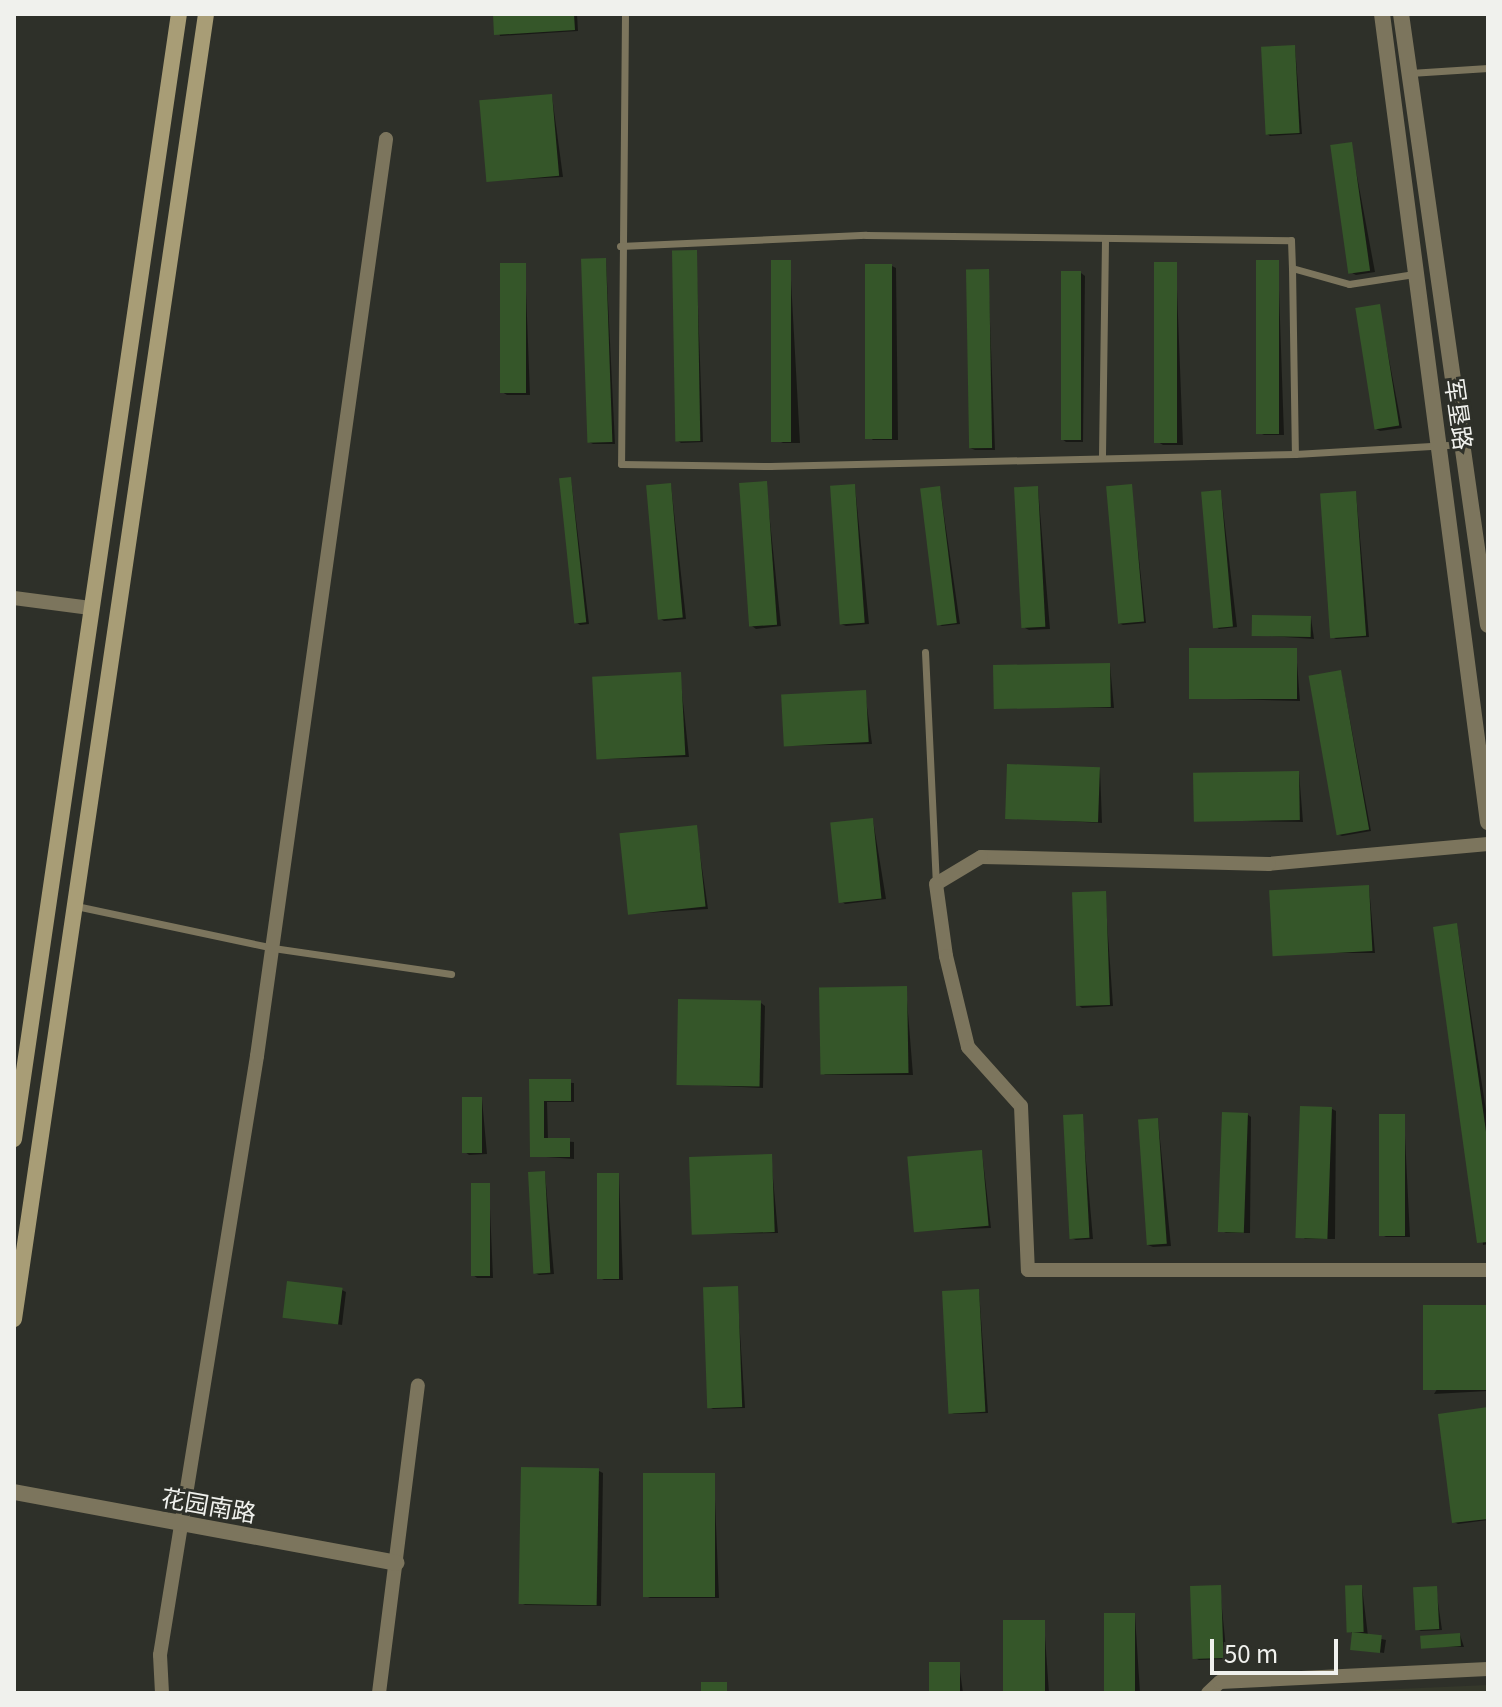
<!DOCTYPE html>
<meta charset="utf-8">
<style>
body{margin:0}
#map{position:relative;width:1502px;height:1707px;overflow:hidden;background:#2e3029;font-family:Georgia,"Noto Sans SC",serif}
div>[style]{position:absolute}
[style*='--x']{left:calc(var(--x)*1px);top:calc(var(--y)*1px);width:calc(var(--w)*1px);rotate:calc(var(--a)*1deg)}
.built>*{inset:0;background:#35382b}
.shadow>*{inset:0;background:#0007}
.building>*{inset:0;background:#355629;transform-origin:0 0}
.service>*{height:7px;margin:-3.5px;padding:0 3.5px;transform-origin:3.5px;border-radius:3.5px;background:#7c755d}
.minor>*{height:14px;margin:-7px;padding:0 7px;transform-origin:7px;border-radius:7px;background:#7c755d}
.tertiary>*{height:16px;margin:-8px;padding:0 8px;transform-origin:8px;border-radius:8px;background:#7c755d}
.secondary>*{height:16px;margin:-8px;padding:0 8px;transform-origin:8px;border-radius:8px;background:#a89d76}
span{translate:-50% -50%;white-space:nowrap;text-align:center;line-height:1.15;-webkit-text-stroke:6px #2e3029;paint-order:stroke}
.street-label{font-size:24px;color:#f0f1ed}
.frame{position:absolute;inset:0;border:16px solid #f0f1ed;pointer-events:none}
.scale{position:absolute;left:1210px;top:1639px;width:128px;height:36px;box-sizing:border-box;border:4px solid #f0f1ed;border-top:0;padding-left:10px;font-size:24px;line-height:28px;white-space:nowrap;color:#f0f1ed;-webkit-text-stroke:6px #2e3029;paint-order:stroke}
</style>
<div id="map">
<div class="built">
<i style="clip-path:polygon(1488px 1685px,1488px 1693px,1308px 1693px)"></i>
</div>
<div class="shadow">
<i style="clip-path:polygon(495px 14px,577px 14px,578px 31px,500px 36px)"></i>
<i style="clip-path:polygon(1295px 47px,1302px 134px,1270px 136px,1266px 133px)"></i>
<i style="clip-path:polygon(552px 96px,563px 177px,488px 181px)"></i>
<i style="clip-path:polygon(1351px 144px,1375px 272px,1356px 275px,1352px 273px)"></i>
<i style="clip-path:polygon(696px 252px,703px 442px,681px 443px,677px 440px)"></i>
<i style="clip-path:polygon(606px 260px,615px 444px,593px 444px,589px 442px)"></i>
<i style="clip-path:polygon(790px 262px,800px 443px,783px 443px,779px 441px)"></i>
<i style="clip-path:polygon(1278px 262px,1284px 435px,1264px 435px,1260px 433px)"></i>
<i style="clip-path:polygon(1176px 264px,1183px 445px,1163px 445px,1158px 442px)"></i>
<i style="clip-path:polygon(525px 265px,530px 395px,507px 395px,502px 392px)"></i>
<i style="clip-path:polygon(892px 266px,896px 268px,898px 440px,873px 440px,869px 437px)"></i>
<i style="clip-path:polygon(988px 271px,995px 450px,975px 450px,970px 448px)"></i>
<i style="clip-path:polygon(1081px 273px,1085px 276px,1083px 442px,1066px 442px,1062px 439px)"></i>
<i style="clip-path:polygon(1379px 306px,1402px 428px,1380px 431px,1376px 429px)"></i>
<i style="clip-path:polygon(571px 479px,589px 624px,580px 625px,576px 622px)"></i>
<i style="clip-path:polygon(766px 483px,781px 626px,756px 629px,752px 626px)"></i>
<i style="clip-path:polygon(671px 485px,686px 619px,664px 621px,659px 618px)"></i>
<i style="clip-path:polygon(855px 486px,869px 624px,846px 626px,841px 624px)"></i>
<i style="clip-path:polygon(1131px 486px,1146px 623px,1123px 625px,1119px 623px)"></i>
<i style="clip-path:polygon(940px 488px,960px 624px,942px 626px,938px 624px)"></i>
<i style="clip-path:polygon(1038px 488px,1050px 629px,1029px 630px,1025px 628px)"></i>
<i style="clip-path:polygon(1221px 492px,1237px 627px,1219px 629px,1215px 626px)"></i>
<i style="clip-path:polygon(1356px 493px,1369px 637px,1336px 639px,1332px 637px)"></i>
<i style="clip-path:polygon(1311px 618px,1314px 639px,1253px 635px)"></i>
<i style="clip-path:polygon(1296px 650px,1300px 701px,1191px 698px)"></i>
<i style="clip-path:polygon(1110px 665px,1114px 708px,996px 707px)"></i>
<i style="clip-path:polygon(1341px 673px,1371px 831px,1342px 836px,1337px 834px)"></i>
<i style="clip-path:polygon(680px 674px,689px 757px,599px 759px)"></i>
<i style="clip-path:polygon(865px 692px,872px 744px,786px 746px)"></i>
<i style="clip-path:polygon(1100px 769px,1102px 823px,1008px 818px)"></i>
<i style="clip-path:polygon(1299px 773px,1303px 822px,1195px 820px)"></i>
<i style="clip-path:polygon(873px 820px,886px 899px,845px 904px,841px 901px)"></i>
<i style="clip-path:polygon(696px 827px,708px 909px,630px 914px)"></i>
<i style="clip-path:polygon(1369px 887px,1375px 953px,1273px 953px)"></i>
<i style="clip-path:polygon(1105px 893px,1113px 1006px,1082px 1008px,1078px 1005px)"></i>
<i style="clip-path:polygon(1457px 925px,1488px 1123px,1488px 1244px,1483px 1245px)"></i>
<i style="clip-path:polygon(906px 988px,913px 1075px,824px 1075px)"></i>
<i style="clip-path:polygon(761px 1003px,765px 1006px,763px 1088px,678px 1084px)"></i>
<i style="clip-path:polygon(531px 1081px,574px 1083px,574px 1102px,547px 1102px,548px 1140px,574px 1142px,574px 1159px,532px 1156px)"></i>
<i style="clip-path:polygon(482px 1099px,487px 1154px,469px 1155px,465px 1152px)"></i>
<i style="clip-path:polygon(1332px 1109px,1336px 1111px,1335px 1239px,1305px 1239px,1301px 1236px)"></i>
<i style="clip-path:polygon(1247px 1114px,1251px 1117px,1250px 1233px,1226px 1233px,1222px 1231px)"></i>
<i style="clip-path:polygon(1082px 1116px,1093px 1239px,1076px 1240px,1071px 1238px)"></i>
<i style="clip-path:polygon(1404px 1116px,1410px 1237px,1386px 1237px,1382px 1235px)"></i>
<i style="clip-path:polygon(1158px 1120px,1171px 1246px,1153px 1247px,1148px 1245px)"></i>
<i style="clip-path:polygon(982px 1152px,991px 1228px,914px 1231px)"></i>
<i style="clip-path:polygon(771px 1156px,778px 1233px,695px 1234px)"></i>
<i style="clip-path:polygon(545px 1173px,554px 1274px,539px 1275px,535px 1273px)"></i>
<i style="clip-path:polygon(619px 1175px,623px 1280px,604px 1280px,600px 1278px)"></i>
<i style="clip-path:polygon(489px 1185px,493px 1278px,477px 1278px,473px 1275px)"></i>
<i style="clip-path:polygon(737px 1288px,745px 1408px,713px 1409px,709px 1407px)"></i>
<i style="clip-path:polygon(342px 1290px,346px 1292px,342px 1325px,284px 1316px)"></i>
<i style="clip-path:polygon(979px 1291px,988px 1413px,954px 1414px,949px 1412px)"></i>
<i style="clip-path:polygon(1488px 1307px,1488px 1391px,1434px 1394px)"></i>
<i style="clip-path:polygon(1488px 1409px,1488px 1520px,1458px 1524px,1454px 1522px)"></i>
<i style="clip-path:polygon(599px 1471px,603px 1473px,601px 1606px,525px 1605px,521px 1603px)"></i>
<i style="clip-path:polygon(714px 1475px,719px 1598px,650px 1598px,646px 1596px)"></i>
<i style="clip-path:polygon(1362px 1587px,1368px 1636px,1386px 1640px,1384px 1653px,1352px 1648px,1354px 1634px,1349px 1631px)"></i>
<i style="clip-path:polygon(1220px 1588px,1227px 1659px,1199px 1660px,1195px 1658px)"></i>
<i style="clip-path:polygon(1436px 1589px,1442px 1630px,1421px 1631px,1417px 1629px)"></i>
<i style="clip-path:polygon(1135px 1615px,1140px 1693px,1107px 1693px)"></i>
<i style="clip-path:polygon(1044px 1622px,1049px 1693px,1006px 1693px)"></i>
<i style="clip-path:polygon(1460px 1635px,1464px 1647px,1422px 1646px)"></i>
<i style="clip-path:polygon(959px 1664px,963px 1693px,931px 1693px)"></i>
</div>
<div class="building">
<i style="clip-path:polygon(493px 14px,574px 14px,575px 30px,494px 35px)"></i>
<i style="left:1295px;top:45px;width:88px;height:34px;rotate:87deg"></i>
<i style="left:552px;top:94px;width:82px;height:73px;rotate:85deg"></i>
<i style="left:1352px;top:142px;width:130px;height:22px;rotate:82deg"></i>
<i style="left:697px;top:250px;width:191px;height:25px;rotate:89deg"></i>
<i style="left:606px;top:258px;width:184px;height:25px;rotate:88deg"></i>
<i style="left:771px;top:260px;width:20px;height:182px"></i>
<i style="left:1279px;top:260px;width:174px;height:23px;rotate:90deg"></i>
<i style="left:1154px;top:262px;width:23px;height:181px"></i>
<i style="left:500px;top:263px;width:26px;height:130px"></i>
<i style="left:865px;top:264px;width:27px;height:175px"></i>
<i style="left:989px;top:269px;width:179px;height:23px;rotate:89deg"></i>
<i style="left:1061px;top:271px;width:20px;height:169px"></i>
<i style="left:1380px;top:304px;width:123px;height:25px;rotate:81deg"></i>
<i style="left:571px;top:477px;width:146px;height:12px;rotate:84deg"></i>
<i style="left:767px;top:481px;width:144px;height:28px;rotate:86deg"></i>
<i style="left:671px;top:483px;width:135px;height:25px;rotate:85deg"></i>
<i style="left:855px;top:484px;width:139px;height:25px;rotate:86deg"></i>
<i style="left:1132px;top:484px;width:138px;height:26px;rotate:85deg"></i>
<i style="left:940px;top:486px;width:138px;height:20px;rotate:83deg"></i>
<i style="left:1038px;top:486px;width:141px;height:24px;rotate:87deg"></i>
<i style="left:1221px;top:490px;width:137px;height:20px;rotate:85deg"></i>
<i style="left:1356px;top:491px;width:145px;height:36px;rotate:86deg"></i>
<i style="left:1252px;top:615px;width:59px;height:21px;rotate:1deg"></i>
<i style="left:1189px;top:648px;width:108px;height:51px"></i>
<i style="left:1110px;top:663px;width:44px;height:117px;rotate:89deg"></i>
<i style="left:1341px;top:670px;width:162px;height:33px;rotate:80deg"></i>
<i style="left:681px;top:672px;width:83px;height:89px;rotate:87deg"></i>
<i style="left:866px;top:690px;width:52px;height:85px;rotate:87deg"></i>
<i style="left:1007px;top:764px;width:93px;height:55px;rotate:2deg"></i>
<i style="left:1299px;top:771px;width:49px;height:106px;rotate:89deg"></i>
<i style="left:873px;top:818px;width:81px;height:43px;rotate:84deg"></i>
<i style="left:697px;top:825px;width:82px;height:78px;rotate:84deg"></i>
<i style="left:1369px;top:885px;width:66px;height:100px;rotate:87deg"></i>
<i style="left:1106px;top:891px;width:114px;height:34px;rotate:88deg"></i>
<i style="clip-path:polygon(1457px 923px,1488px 1146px,1488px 1242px,1477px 1243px,1433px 927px)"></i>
<i style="left:907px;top:986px;width:87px;height:88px;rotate:89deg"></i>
<i style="left:678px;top:999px;width:83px;height:86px;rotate:1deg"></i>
<i style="clip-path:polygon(529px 1079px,571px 1079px,571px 1101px,544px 1101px,544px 1138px,570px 1138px,570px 1157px,530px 1157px)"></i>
<i style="left:462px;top:1097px;width:20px;height:56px"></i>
<i style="left:1300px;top:1106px;width:32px;height:132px;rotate:2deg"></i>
<i style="left:1222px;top:1112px;width:26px;height:120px;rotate:2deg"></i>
<i style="left:1083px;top:1114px;width:124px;height:20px;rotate:87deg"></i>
<i style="left:1379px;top:1114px;width:26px;height:122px"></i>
<i style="left:1158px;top:1118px;width:126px;height:20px;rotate:86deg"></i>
<i style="left:982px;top:1150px;width:76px;height:75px;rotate:85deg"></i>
<i style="left:772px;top:1154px;width:78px;height:83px;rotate:88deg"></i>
<i style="left:545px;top:1171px;width:102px;height:17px;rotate:87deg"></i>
<i style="left:597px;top:1173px;width:22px;height:106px"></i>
<i style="left:471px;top:1183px;width:19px;height:93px"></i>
<i style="left:287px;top:1281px;width:56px;height:37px;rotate:7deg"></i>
<i style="left:738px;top:1286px;width:121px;height:35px;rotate:88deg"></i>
<i style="left:979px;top:1289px;width:123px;height:37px;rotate:87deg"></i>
<i style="left:1488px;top:1305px;width:85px;height:65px;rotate:90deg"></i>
<i style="clip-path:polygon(1488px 1407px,1488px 1519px,1452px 1523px,1438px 1414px)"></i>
<i style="left:521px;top:1467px;width:78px;height:137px;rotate:1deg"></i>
<i style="left:715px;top:1473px;width:124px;height:72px;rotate:90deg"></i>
<i style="left:1221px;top:1585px;width:73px;height:31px;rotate:88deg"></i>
<i style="left:1362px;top:1585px;width:47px;height:17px;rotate:88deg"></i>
<i style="left:1437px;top:1586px;width:43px;height:24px;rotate:87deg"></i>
<i style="left:1104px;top:1613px;width:31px;height:80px"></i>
<i style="left:1003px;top:1620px;width:42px;height:73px"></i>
<i style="left:1352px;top:1632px;width:30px;height:18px;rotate:6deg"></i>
<i style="left:1460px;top:1633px;width:13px;height:40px;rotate:86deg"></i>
<i style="left:960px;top:1662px;width:31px;height:31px;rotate:90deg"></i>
<i style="left:701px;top:1682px;width:26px;height:11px"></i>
</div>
<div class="service">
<i style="--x:625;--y:14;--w:450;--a:90.5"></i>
<i style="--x:621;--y:464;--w:149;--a:0.8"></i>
<i style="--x:770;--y:466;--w:525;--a:-1.31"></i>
<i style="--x:1295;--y:454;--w:166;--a:-3.4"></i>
<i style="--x:1410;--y:73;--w:78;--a:-3.7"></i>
<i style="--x:620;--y:246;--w:246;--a:-2.6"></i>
<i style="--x:866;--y:235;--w:425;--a:0.7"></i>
<i style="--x:1291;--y:240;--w:28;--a:88"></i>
<i style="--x:1292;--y:268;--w:59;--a:15.7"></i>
<i style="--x:1349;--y:284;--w:66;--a:-8.7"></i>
<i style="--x:1292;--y:268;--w:186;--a:89.1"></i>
<i style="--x:1102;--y:455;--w:215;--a:-89.2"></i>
<i style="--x:925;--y:652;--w:230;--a:87.3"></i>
<i style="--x:76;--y:906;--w:201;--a:12"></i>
<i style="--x:273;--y:948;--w:180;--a:8.3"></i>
</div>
<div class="minor">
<i style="--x:14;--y:598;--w:77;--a:7.5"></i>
<i style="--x:1488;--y:844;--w:220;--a:174.8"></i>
<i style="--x:1269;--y:864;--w:288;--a:-178.6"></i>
<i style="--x:981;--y:857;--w:52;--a:149"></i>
<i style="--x:936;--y:884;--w:73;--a:82.1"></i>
<i style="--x:946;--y:956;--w:94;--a:76.4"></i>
<i style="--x:968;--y:1047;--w:79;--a:48.1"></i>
<i style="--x:1021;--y:1106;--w:164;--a:87.6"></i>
<i style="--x:1028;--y:1270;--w:460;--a:0"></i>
<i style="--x:162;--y:1693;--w:38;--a:-93"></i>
<i style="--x:160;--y:1655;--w:607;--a:-80.8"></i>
<i style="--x:257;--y:1056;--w:926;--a:-81.99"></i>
<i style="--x:379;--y:1693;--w:310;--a:-82.8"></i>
<i style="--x:1208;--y:1693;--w:16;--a:-43"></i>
<i style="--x:1220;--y:1682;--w:268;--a:-2.8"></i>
</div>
<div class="tertiary">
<i style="--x:1382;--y:14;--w:815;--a:82.53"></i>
<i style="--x:1401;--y:14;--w:617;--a:81.9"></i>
<i style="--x:14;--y:1492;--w:389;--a:10.5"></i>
</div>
<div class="secondary">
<i style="--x:14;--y:1139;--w:1137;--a:-81.66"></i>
<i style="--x:14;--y:1319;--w:1319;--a:-81.63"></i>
</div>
<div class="street-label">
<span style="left:1460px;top:414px;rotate:82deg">军垦路</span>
<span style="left:209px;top:1504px;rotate:10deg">花园南路</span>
</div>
<div class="frame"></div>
<div class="scale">50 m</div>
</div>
